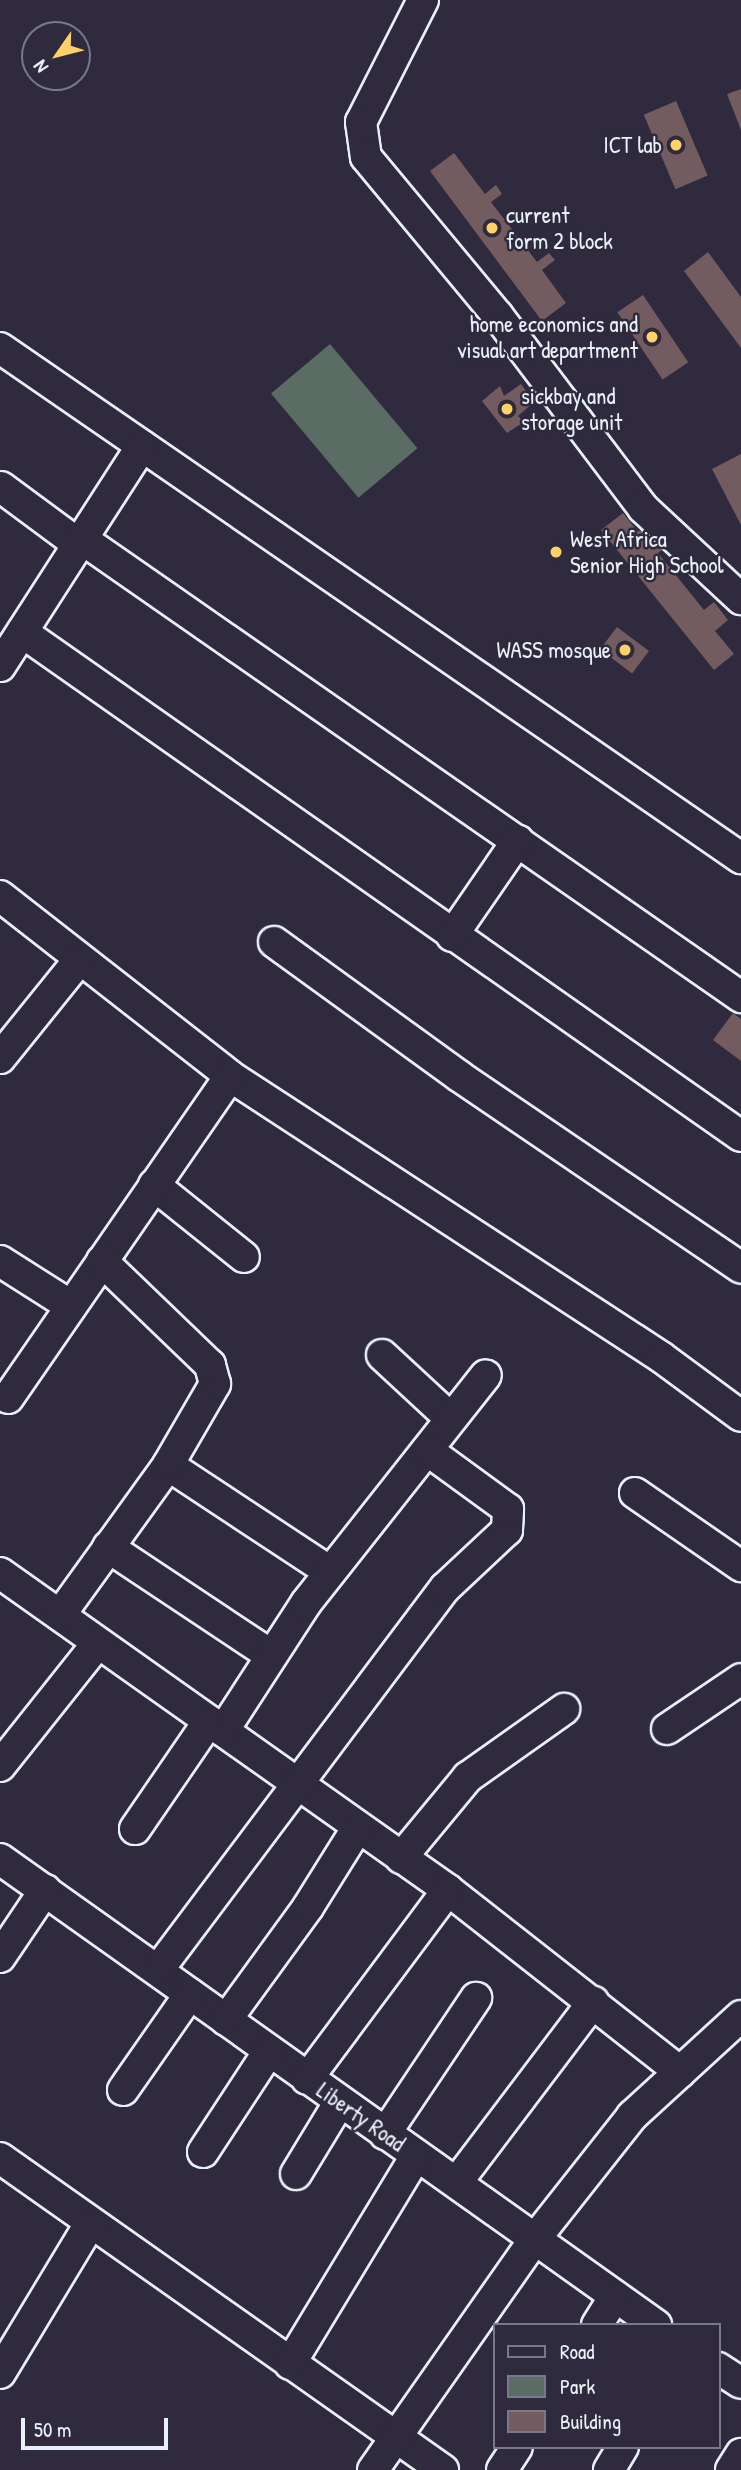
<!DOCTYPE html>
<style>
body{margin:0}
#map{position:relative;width:741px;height:2470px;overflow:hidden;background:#2f2a3d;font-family:"Patrick Hand",sans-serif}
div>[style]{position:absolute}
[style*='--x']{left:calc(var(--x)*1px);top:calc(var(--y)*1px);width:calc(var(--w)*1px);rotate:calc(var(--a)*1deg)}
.green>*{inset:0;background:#5a6c64;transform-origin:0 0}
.building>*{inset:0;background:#725c60;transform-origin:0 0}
.roads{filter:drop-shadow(2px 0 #e8f1f8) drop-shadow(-2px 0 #e8f1f8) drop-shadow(0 2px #e8f1f8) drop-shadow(0 -2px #e8f1f8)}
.minor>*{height:30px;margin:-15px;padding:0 15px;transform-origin:15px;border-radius:15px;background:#2f2a3d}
.dots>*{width:19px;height:19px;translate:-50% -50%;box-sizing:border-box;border:4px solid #2f2a3d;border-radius:50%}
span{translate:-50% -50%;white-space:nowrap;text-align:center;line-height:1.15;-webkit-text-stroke:5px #2f2a3d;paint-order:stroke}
.poi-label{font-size:23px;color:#e8f1f8}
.right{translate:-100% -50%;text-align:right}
.left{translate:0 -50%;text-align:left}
.street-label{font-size:23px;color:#e8f1f8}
.legend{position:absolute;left:493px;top:2323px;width:228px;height:126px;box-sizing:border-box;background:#2f2a3d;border:2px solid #797a88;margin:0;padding:9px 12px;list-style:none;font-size:21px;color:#e8f1f8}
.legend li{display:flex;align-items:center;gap:14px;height:35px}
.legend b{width:35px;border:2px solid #797a88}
.north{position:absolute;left:21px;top:21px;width:70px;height:70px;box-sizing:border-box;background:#2f2a3d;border:2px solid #797a88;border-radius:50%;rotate:235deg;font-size:19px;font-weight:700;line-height:28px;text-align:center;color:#e8f1f8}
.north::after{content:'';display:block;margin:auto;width:24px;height:32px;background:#ffd166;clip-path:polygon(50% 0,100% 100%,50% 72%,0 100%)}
.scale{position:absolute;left:21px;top:2418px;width:147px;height:32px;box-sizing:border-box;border:4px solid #e8f1f8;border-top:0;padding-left:9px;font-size:21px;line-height:24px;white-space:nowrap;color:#e8f1f8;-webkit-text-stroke:5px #2f2a3d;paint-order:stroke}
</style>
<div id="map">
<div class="green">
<i style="left:330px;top:344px;width:136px;height:77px;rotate:50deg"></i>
</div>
<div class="building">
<i style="clip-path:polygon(741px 89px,741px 130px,727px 94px)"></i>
<i style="left:676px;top:101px;width:81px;height:35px;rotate:67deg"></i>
<i style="clip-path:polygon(454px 153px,485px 194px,496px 185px,502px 194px,491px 202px,537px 262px,549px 253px,555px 260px,542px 270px,566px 303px,542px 321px,430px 171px)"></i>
<i style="clip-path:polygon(708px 252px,741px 297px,741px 348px,684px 271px)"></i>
<i style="left:643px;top:295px;width:81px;height:31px;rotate:56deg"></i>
<i style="clip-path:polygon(521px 384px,534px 402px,518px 416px,524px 422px,507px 433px,482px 401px,500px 386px,504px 396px)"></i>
<i style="clip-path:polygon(741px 454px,741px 525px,712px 469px)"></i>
<i style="clip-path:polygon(623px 513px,638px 532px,652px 521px,670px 544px,658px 553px,704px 610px,714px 602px,728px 620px,715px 631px,734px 654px,714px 670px,601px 530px)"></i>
<i style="left:617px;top:627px;width:40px;height:28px;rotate:37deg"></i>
<i style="clip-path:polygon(733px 1013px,741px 1019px,741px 1061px,713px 1040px)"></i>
</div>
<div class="roads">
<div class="minor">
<i style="--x:423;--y:0;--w:137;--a:116.9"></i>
<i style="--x:361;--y:122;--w:35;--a:82"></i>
<i style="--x:366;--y:157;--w:207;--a:50.3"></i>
<i style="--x:498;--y:316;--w:241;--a:52.9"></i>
<i style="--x:643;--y:508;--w:134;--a:42.9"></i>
<i style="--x:0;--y:348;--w:900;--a:34.54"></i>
<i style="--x:1;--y:487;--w:96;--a:36.5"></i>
<i style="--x:82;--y:539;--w:803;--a:34.8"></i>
<i style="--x:22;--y:632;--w:878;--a:35.03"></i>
<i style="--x:0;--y:666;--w:262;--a:-57.2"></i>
<i style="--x:0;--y:896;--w:292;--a:38"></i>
<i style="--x:230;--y:1076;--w:515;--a:33.1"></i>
<i style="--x:661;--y:1357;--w:99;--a:36.4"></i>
<i style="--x:452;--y:936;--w:116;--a:-55.5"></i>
<i style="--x:274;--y:942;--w:228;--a:35.9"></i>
<i style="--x:459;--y:1076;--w:341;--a:34.2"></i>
<i style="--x:0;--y:1058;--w:126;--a:-51.1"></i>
<i style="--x:154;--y:1185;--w:115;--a:38.7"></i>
<i style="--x:0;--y:1261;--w:84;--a:32.4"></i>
<i style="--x:382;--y:1355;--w:93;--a:42.8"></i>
<i style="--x:8;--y:1398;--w:391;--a:-55.4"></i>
<i style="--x:168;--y:1465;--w:194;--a:33.4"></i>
<i style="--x:635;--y:1493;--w:129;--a:34.6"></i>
<i style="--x:108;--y:1547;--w:193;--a:33.6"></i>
<i style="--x:0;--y:1573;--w:549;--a:35.28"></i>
<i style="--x:448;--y:1890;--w:295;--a:38.1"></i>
<i style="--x:60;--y:1615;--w:185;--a:-54.2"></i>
<i style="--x:168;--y:1465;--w:94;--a:-59.9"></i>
<i style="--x:215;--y:1384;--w:20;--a:-105"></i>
<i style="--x:210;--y:1365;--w:150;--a:-136.1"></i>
<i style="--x:667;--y:1729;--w:89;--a:-34"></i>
<i style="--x:223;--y:1731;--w:153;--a:-57"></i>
<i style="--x:306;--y:1603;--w:290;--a:-51.7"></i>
<i style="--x:0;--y:1766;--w:157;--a:-51.5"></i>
<i style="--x:135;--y:1829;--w:131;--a:-55.6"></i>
<i style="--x:401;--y:1858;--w:105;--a:-50.4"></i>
<i style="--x:468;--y:1777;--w:118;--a:-35.3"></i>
<i style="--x:0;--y:1859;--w:805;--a:35.39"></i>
<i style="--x:0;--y:1957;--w:81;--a:-56.1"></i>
<i style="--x:158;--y:1970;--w:478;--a:-53.1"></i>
<i style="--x:445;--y:1588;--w:85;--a:-43.1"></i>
<i style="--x:507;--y:1530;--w:21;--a:-87"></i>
<i style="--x:508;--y:1509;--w:100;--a:-143.9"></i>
<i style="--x:226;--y:2020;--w:140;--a:-54"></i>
<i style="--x:308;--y:1907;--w:94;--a:-58"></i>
<i style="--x:307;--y:2079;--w:236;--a:-53.3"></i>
<i style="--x:123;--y:2090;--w:117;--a:-55.1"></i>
<i style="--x:385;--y:2134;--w:164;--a:-56.2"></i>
<i style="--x:203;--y:2152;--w:121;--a:-56.8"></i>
<i style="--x:0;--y:2158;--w:542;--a:35.16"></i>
<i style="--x:296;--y:2174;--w:83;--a:-58.8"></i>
<i style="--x:457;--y:2182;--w:226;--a:-52.9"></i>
<i style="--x:597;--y:2325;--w:34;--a:-58"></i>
<i style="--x:290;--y:2364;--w:243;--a:-58.8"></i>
<i style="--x:718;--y:2368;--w:27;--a:33"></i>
<i style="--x:0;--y:2373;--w:174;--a:-58.9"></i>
<i style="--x:373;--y:2470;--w:282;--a:-55"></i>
<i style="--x:535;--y:2239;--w:157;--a:-51.7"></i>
<i style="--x:632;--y:2116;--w:148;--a:-42.5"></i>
<i style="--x:502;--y:2470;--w:27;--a:-57"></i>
<i style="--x:609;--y:2470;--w:27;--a:-59"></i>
<i style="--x:731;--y:2470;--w:19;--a:-58"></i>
</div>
</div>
<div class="dots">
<i style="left:676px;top:145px;background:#ffd166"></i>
<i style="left:492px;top:228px;background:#ffd166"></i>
<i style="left:652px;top:337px;background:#ffd166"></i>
<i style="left:507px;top:409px;background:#ffd166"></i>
<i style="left:556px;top:552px;background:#ffd166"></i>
<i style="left:625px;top:650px;background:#ffd166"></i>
</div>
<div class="poi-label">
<span class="right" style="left:662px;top:145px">ICT lab</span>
<span class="left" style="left:506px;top:228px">current<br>form 2 block</span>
<span class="right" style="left:638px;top:337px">home economics and<br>visual art department</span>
<span class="left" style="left:521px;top:409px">sickbay and<br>storage unit</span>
<span class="left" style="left:570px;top:552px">West Africa<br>Senior High School</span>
<span class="right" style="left:611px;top:650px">WASS mosque</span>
</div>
<div class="street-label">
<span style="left:361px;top:2117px;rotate:35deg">Liberty Road</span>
</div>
<ul class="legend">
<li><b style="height:9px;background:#2f2a3d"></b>Road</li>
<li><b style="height:19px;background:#5a6c64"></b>Park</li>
<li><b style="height:19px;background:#725c60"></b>Building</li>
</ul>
<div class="north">N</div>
<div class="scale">50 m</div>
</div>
